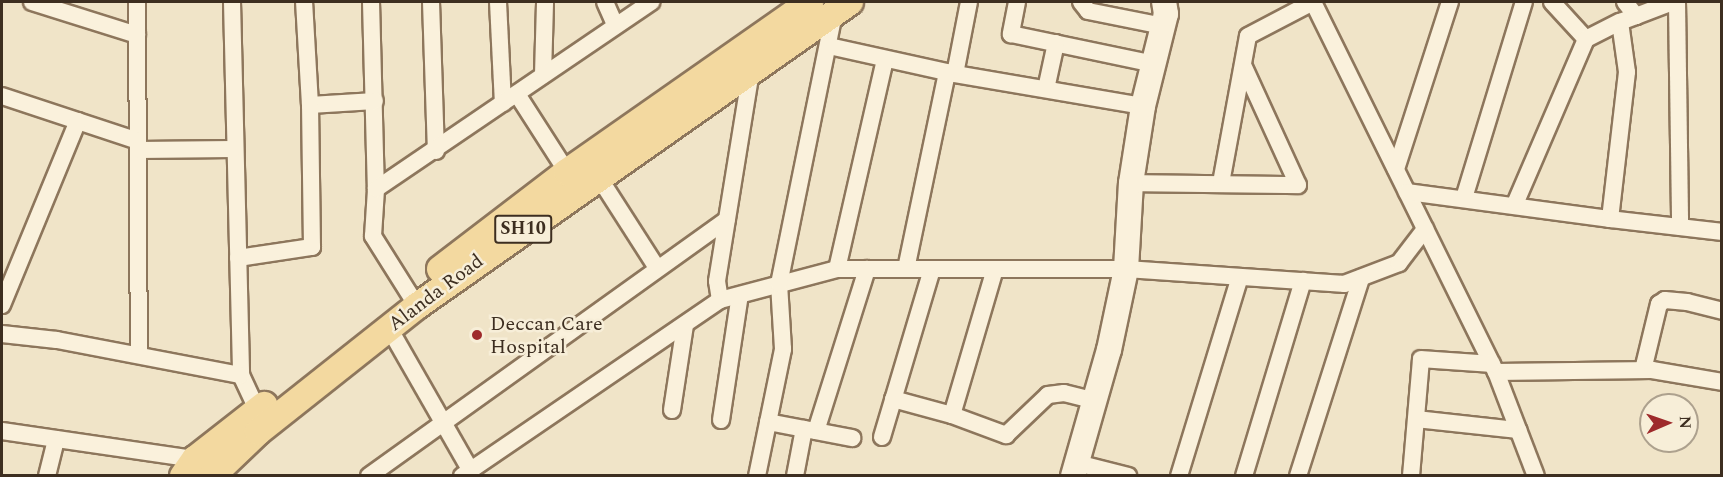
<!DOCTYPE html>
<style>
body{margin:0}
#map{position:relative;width:1723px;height:477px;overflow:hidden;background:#f0e4c8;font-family:Spectral,serif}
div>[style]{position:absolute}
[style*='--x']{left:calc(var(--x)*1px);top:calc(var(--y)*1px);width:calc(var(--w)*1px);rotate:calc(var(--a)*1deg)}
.roads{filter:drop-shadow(2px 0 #8d765c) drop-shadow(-2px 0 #8d765c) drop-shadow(0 2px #8d765c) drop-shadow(0 -2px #8d765c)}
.street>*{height:16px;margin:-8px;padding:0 8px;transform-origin:8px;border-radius:8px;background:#faf1dc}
.secondary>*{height:24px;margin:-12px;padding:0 12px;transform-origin:12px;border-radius:12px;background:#faf1dc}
.primary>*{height:26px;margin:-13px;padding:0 13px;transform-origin:13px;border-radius:13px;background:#f3d9a0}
.dots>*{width:16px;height:16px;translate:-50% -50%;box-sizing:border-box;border:3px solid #f7eed8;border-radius:50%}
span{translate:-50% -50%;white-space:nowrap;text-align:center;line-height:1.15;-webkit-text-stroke:5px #f7eed8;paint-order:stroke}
.shield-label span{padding:2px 4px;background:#f7eed8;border:2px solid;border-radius:4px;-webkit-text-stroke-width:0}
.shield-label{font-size:18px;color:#3d2e20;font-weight:700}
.street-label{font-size:20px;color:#3d2e20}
.poi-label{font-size:20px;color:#3d2e20}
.left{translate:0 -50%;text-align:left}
.frame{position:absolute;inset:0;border:3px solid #3d2e20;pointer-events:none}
.north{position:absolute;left:1639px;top:393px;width:60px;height:60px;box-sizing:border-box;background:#f7eed8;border:2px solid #ada18e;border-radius:50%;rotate:88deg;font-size:16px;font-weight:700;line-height:24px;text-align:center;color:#3d2e20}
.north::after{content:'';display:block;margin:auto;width:21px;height:27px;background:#9e2a2b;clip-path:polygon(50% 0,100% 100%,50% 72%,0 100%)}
</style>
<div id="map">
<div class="roads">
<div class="street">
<i style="--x:32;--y:2;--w:110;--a:17.4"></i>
<i style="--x:137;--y:2;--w:353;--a:89.7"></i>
<i style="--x:232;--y:2;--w:373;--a:88.6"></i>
<i style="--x:241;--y:375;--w:38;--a:65"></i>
<i style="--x:257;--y:410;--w:10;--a:90"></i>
<i style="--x:371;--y:2;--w:187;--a:88.5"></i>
<i style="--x:431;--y:2;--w:149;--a:88.1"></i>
<i style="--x:498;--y:2;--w:101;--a:87.2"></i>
<i style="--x:605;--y:2;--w:24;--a:66"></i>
<i style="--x:1017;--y:2;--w:33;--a:101"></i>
<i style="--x:1011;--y:34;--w:147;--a:11.8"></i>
<i style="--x:1081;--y:2;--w:11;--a:52"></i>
<i style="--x:1088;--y:11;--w:76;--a:11.3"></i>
<i style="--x:1313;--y:2;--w:413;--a:63.7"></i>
<i style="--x:1496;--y:372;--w:111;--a:69"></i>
<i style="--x:1552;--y:2;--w:50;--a:47.4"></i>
<i style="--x:1625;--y:2;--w:18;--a:52"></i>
<i style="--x:1636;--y:16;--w:40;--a:-21"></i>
<i style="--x:1677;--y:2;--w:225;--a:89.2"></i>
<i style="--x:829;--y:46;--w:129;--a:12.5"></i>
<i style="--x:955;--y:74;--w:73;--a:-79"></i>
<i style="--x:955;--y:74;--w:191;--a:9.7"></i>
<i style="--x:543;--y:75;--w:73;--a:-88.4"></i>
<i style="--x:1046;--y:89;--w:47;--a:-77.7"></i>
<i style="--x:517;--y:94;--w:93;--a:57.3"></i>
<i style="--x:2;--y:96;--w:143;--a:18.3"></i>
<i style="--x:310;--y:105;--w:65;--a:-3.5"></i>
<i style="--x:138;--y:150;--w:95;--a:-0.6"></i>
<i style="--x:1396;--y:169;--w:176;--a:-72.1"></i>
<i style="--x:598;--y:176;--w:109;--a:57.3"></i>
<i style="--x:1131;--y:183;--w:167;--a:0.7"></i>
<i style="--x:1298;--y:185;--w:132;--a:-114.6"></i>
<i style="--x:1221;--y:183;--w:149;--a:-79.6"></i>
<i style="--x:1248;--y:36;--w:73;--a:-27.6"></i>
<i style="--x:1407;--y:192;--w:205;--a:7.6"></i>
<i style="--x:1610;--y:219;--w:148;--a:-83.4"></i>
<i style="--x:1627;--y:72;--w:50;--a:-98"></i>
<i style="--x:1620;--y:22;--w:17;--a:-21"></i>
<i style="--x:1464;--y:198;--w:205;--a:-73"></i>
<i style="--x:1515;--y:204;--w:180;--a:-66.7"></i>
<i style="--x:1586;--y:39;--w:38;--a:-27"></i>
<i style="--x:1610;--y:219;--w:113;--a:6.6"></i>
<i style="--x:238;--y:258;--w:75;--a:-8.5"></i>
<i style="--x:312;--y:247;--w:142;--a:-90.8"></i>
<i style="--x:310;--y:105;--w:103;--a:-93.3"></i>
<i style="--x:837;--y:269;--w:215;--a:-77.1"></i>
<i style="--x:906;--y:269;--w:201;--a:-78.2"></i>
<i style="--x:720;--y:300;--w:19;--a:-99"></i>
<i style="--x:717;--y:281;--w:213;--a:-80.8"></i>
<i style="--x:2;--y:305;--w:199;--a:-67.6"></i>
<i style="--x:417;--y:306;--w:83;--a:-122.2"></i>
<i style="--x:373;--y:236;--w:47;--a:-86.3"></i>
<i style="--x:376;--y:189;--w:333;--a:-34.2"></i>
<i style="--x:389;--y:328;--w:165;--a:60.2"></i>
<i style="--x:2;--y:334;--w:55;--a:6.2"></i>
<i style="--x:57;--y:340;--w:187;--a:10.8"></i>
<i style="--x:1643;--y:370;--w:68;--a:-76.4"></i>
<i style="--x:1659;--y:304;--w:7;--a:-34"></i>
<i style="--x:1665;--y:300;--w:22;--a:5"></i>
<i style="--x:1687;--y:302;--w:36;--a:14"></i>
<i style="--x:1496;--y:372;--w:156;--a:-0.7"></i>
<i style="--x:1652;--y:370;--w:71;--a:9.7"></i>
<i style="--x:893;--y:399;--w:61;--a:15.2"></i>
<i style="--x:952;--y:415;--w:152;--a:-73.6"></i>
<i style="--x:672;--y:410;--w:86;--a:-81.3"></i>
<i style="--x:952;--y:415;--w:58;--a:20.3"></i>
<i style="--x:1006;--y:435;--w:58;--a:-43.6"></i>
<i style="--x:1048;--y:395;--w:16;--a:-7"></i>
<i style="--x:1064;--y:393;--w:32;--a:14"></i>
<i style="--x:1416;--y:419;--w:103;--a:6.2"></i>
<i style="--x:721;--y:420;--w:126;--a:-81.4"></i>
<i style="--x:768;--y:422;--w:86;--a:10.8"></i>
<i style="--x:2;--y:431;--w:195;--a:8.3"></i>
<i style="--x:816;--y:431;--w:170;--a:-72.5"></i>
<i style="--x:882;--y:437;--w:175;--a:-73.4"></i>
<i style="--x:1077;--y:463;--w:53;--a:14.3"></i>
<i style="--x:47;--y:476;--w:38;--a:-76"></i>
<i style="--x:369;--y:476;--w:440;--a:-35.6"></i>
<i style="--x:462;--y:476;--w:312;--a:-34.3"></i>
<i style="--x:720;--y:300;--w:121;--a:-14.8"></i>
<i style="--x:837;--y:269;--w:289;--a:0"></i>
<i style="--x:1126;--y:269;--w:219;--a:3.9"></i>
<i style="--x:1344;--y:284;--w:59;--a:-20.9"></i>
<i style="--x:1399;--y:263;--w:43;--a:-52.6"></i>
<i style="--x:757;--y:476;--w:130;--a:-78.4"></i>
<i style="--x:783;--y:349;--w:65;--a:-93.5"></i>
<i style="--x:779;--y:284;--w:281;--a:-78.5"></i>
<i style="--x:795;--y:476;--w:48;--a:-79.2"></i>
<i style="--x:1179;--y:476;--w:208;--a:-73"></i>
<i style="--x:1244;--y:476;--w:204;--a:-73.2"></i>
<i style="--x:1298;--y:476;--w:208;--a:-72.3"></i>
<i style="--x:1411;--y:476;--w:117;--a:-85.1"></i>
<i style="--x:1421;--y:359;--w:71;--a:4"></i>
</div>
<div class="secondary">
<i style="--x:1073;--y:476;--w:131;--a:-74.1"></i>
<i style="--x:1109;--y:350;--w:83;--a:-78.1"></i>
<i style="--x:1126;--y:269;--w:86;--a:-86.7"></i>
<i style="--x:1131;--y:183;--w:78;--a:-81.1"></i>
<i style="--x:1143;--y:106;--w:95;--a:-76"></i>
<i style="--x:1166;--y:14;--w:12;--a:-99"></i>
</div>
<div class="primary">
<i style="--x:440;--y:269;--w:160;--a:-37.4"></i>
<i style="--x:567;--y:172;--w:297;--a:-35"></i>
<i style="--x:183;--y:476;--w:21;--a:-55"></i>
<i style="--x:195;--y:459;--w:88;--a:-38"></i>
<i style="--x:212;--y:476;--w:64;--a:-43.7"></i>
<i style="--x:258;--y:432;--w:203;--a:-38.4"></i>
<i style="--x:417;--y:306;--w:529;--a:-35.07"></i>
</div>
</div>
<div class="dots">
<i style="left:477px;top:335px;background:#9e2a2b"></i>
</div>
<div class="shield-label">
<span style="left:523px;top:229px">SH10</span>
</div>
<div class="street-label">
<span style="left:436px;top:293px;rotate:-37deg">Alanda Road</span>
</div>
<div class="poi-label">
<span class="left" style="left:490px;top:336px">Deccan Care<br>Hospital</span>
</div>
<div class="frame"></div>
<div class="north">N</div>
</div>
